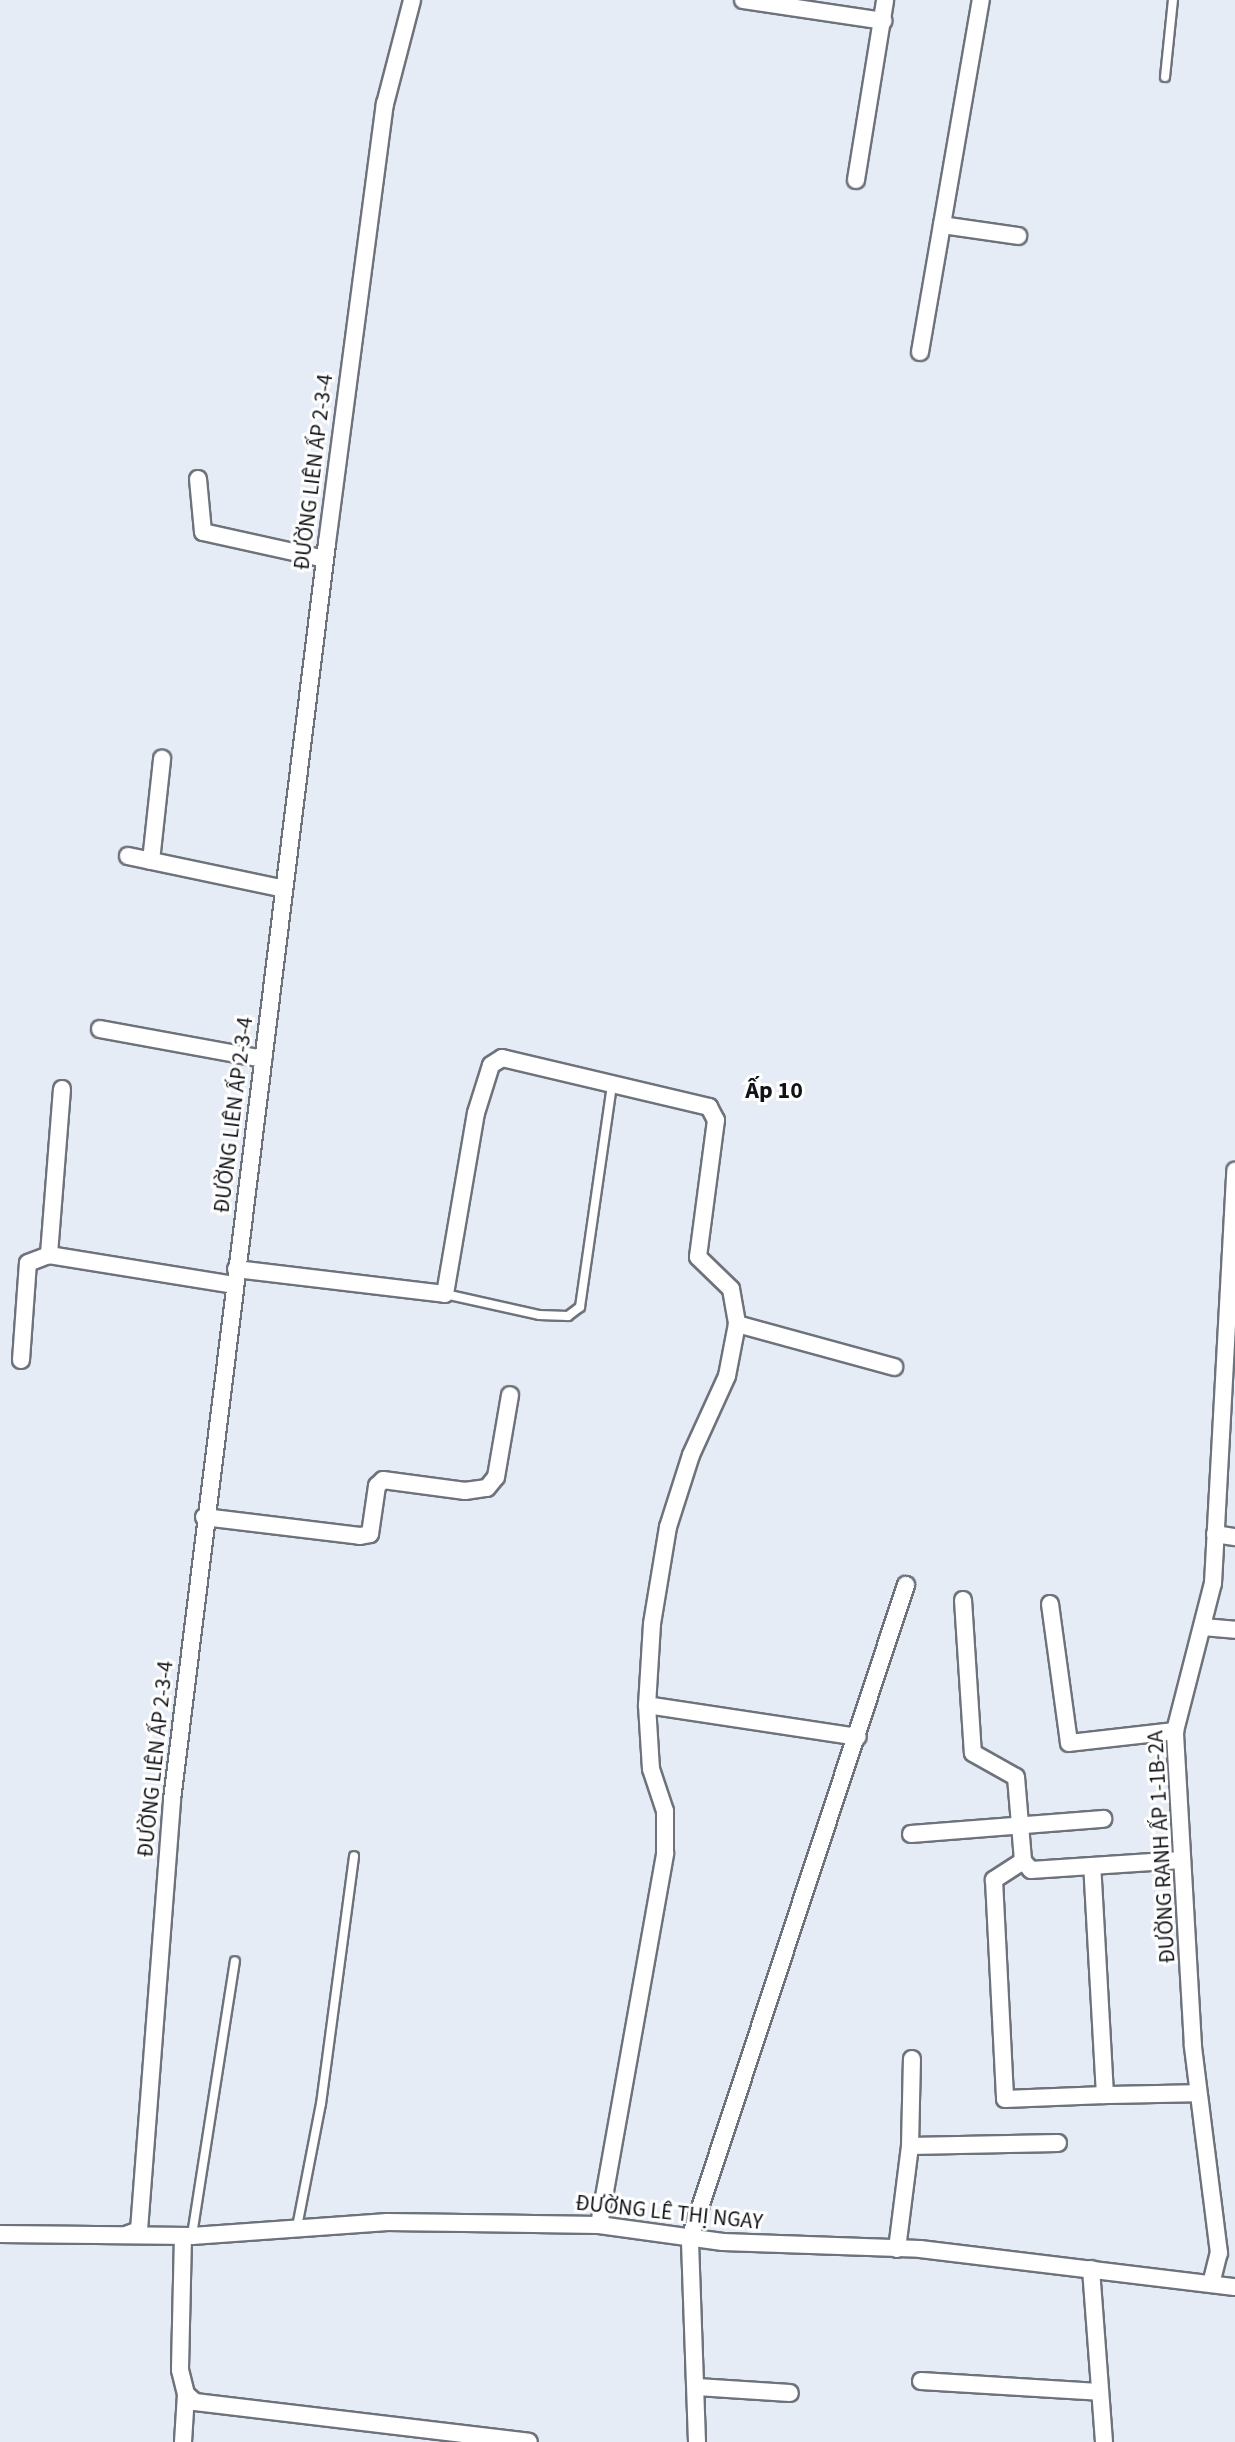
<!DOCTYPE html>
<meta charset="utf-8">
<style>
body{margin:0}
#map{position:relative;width:1235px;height:2442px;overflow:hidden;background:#e6ecf6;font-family:"Source Sans 3",sans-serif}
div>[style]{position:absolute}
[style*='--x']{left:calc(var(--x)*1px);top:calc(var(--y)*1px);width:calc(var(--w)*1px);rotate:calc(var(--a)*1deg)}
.roads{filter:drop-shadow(2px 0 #6e737b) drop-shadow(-2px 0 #6e737b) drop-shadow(0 2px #6e737b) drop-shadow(0 -2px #6e737b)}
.service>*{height:8px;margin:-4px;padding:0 4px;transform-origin:4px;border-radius:4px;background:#fff}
.minor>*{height:16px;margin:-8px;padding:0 8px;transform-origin:8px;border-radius:8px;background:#fff}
span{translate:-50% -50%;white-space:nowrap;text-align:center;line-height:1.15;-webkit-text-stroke:6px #fff;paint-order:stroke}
.street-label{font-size:22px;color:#121317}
.neighbourhood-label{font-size:24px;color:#121317;font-weight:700}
</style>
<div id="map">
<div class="roads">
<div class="service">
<i style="--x:1165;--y:77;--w:77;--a:-84.1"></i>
<i style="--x:445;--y:1294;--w:96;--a:12.6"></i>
<i style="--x:539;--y:1315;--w:29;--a:2"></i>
<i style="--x:568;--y:1316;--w:15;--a:-37"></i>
<i style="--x:580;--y:1307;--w:224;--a:-81.8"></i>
<i style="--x:297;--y:2227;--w:125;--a:-79"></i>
<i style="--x:321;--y:2104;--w:250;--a:-82.4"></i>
<i style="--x:192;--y:2235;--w:277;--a:-81.1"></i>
</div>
<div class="minor">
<i style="--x:743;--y:0;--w:142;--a:8.5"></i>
<i style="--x:856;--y:180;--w:182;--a:-80.8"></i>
<i style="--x:942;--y:225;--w:77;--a:8.2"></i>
<i style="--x:920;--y:352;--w:357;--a:-80.2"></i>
<i style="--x:198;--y:479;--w:53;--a:84.6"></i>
<i style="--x:203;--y:532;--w:125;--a:12.5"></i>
<i style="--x:128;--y:856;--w:159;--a:11.9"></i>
<i style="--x:151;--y:861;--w:103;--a:-83.8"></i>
<i style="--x:100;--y:1029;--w:166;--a:10.4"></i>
<i style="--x:62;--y:1089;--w:167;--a:94.5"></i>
<i style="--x:49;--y:1255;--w:187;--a:9.2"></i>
<i style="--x:236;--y:1269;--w:210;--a:6.8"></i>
<i style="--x:445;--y:1294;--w:184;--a:-80.3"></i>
<i style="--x:476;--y:1113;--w:50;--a:-72.6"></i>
<i style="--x:491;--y:1065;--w:13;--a:-32"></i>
<i style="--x:502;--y:1058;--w:213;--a:13.3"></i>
<i style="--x:709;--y:1107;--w:15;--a:62"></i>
<i style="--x:716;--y:1120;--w:138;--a:97.5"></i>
<i style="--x:698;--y:1257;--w:46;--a:44.1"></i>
<i style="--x:731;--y:1289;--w:36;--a:80"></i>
<i style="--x:737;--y:1324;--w:53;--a:100.9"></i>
<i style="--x:727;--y:1376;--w:87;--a:114.5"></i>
<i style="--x:691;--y:1455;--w:76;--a:107.7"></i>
<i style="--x:668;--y:1527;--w:98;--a:99.4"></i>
<i style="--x:652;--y:1624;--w:81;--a:93.5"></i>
<i style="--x:737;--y:1324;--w:163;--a:15.3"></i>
<i style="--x:21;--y:1360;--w:97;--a:-85.9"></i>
<i style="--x:28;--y:1263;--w:22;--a:-21"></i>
<i style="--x:204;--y:1517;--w:157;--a:6.9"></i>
<i style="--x:360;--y:1536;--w:10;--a:-11"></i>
<i style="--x:370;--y:1534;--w:49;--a:-81.7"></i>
<i style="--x:377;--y:1486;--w:8;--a:-45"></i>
<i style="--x:383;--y:1480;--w:83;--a:7.6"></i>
<i style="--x:465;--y:1491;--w:22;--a:-8"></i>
<i style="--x:487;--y:1488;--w:14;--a:-51"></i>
<i style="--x:496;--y:1477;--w:83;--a:-80.3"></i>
<i style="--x:1215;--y:1534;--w:20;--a:9"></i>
<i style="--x:963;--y:1600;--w:153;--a:86.3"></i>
<i style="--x:973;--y:1753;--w:49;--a:29.2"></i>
<i style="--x:1016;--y:1777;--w:84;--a:85.2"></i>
<i style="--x:1023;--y:1861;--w:12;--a:48"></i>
<i style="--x:1031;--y:1870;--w:151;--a:-3.8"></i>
<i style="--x:1050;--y:1604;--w:140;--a:82.2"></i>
<i style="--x:1069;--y:1743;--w:107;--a:-6.5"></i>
<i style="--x:1203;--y:1627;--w:32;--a:5"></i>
<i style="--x:911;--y:1834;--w:193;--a:-4.5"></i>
<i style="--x:1023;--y:1861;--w:35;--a:147"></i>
<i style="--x:994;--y:1880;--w:219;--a:87.1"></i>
<i style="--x:1005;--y:2099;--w:100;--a:-2.3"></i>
<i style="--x:1105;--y:2095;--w:229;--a:-93.2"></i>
<i style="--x:1105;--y:2095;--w:93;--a:-1.2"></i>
<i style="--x:910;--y:2146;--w:148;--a:-1.2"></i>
<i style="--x:599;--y:2225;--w:378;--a:-79.9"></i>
<i style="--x:665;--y:1853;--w:42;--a:-90"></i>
<i style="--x:665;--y:1811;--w:44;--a:-108.4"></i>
<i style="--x:651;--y:1769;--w:64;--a:-93.6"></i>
<i style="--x:647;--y:1705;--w:213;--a:8.6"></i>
<i style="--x:0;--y:2234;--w:192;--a:0.6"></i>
<i style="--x:192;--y:2236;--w:196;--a:-4.1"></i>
<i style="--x:387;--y:2222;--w:212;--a:0.8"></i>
<i style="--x:599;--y:2225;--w:125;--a:7.8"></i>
<i style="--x:723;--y:2242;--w:197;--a:2"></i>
<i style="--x:920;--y:2249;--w:317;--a:6.9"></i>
<i style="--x:128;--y:2234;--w:12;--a:-20"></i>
<i style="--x:139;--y:2230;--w:431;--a:-85.6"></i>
<i style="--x:172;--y:1800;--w:1267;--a:-82.97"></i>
<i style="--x:327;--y:543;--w:443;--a:-82.5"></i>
<i style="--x:385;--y:104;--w:107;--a:-75.4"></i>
<i style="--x:183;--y:2236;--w:134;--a:91.3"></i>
<i style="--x:180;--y:2370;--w:25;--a:76"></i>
<i style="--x:186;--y:2394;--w:12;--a:42"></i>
<i style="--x:195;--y:2402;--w:336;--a:6.8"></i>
<i style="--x:897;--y:2249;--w:104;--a:-82.8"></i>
<i style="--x:910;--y:2146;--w:87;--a:-88.7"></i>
<i style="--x:1091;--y:2269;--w:173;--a:85.7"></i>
<i style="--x:1211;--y:2284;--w:32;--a:-76"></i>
<i style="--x:1219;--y:2253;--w:209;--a:-97.2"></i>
<i style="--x:1193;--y:2046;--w:316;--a:-93.3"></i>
<i style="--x:1175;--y:1731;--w:153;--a:-75.6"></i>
<i style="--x:1213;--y:1583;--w:413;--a:-86.9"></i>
<i style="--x:921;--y:2381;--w:178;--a:3.5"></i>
<i style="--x:697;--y:2387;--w:93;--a:3.7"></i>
<i style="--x:183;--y:2442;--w:48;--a:-86.4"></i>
<i style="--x:697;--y:2442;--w:204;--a:-92"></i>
<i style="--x:690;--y:2238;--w:688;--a:-71.7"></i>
</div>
</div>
<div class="street-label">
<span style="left:314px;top:472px;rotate:-83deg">ĐƯỜNG LIÊN ẤP 2-3-4</span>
<span style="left:234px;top:1115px;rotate:-83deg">ĐƯỜNG LIÊN ẤP 2-3-4</span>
<span style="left:156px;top:1759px;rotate:-84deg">ĐƯỜNG LIÊN ẤP 2-3-4</span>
<span style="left:1162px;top:1847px;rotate:-93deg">ĐƯỜNG RANH ẤP 1-1B-2A</span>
<span style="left:669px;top:2213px;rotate:6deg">ĐƯỜNG LÊ THỊ NGAY</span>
</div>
<div class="neighbourhood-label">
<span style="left:774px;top:1091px">Ấp 10</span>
</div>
</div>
